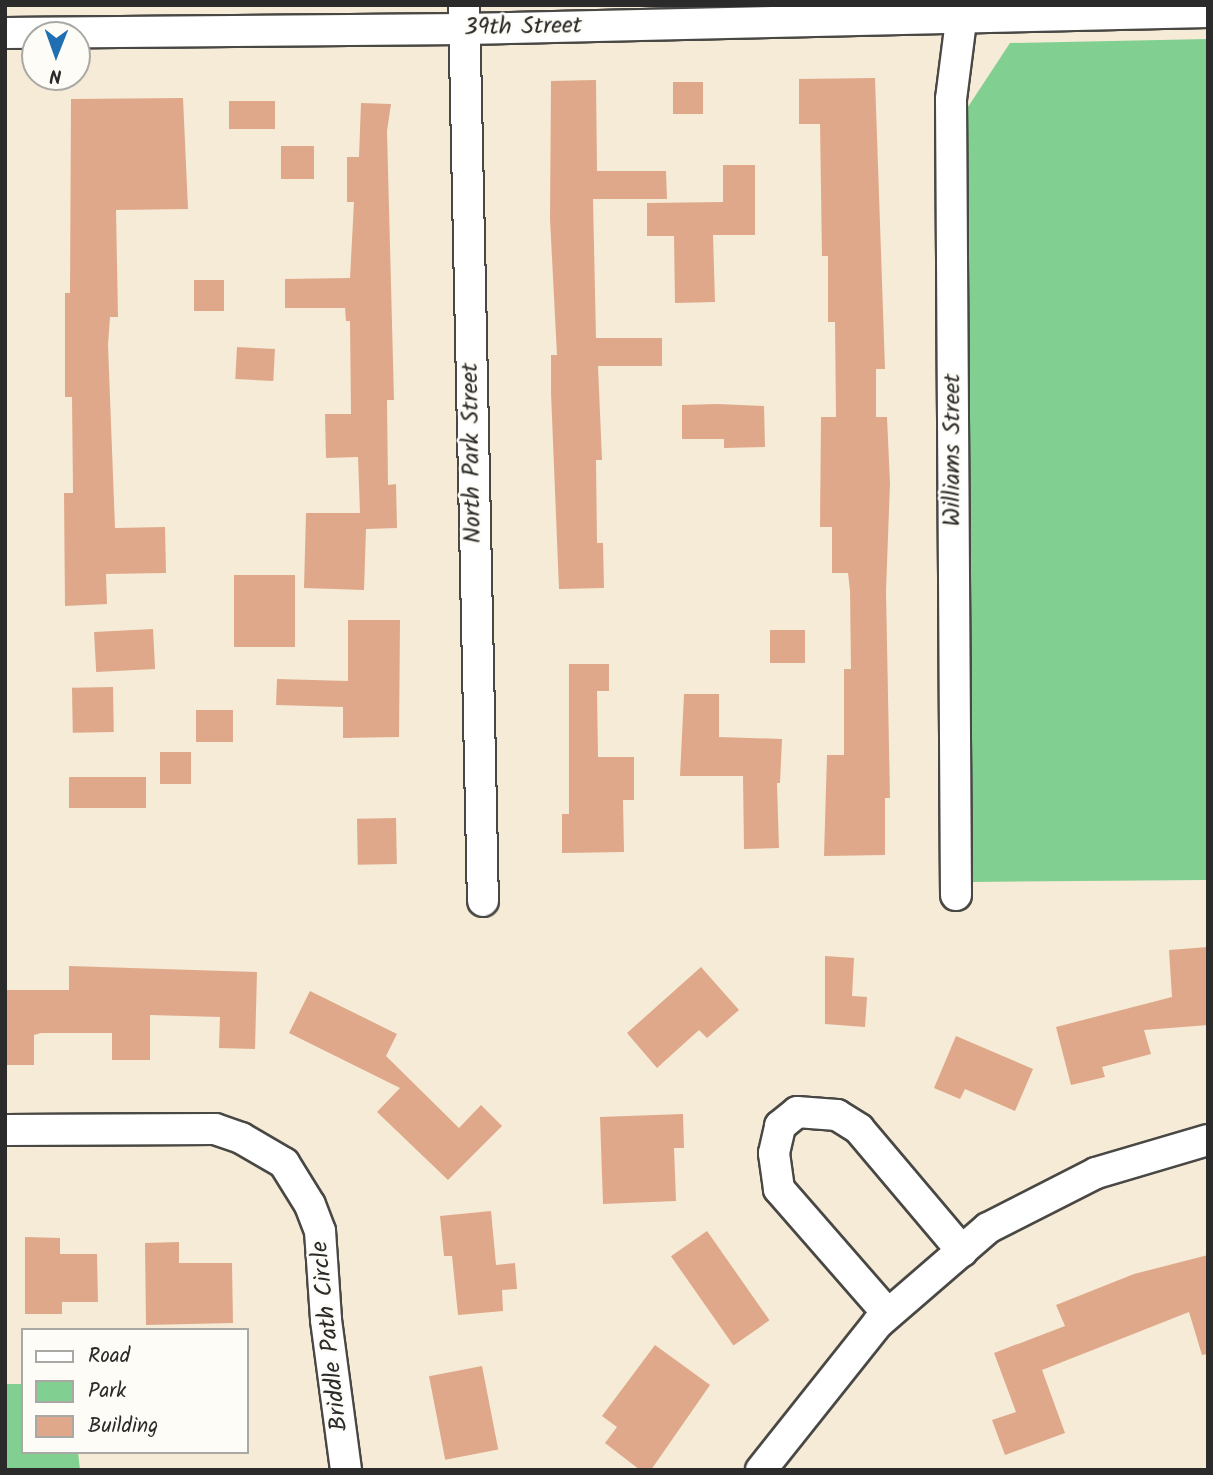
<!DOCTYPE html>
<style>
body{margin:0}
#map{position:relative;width:1213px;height:1475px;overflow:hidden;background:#f5ebd6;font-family:Kalam,sans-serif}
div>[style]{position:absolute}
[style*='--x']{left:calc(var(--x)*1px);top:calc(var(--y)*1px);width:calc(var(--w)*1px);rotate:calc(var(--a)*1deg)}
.green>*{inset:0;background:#81d091}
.building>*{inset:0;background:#e0a88a;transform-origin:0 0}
.roads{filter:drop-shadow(2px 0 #494845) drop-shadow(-2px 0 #494845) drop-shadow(0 2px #494845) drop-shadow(0 -2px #494845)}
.minor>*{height:30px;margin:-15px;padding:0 15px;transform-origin:15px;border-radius:15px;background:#fff}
span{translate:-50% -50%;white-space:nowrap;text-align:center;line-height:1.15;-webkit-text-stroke:5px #fdfcf7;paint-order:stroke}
.street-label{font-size:24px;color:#2b2b2b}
.frame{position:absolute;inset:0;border:7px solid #2b2b2b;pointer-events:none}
.legend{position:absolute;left:21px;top:1328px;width:228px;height:126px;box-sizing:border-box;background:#fdfcf7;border:2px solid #a9a8a5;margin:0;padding:9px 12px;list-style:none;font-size:21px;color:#2b2b2b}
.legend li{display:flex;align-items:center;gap:14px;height:35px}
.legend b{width:35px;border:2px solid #a9a8a5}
.north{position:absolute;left:21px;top:21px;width:70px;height:70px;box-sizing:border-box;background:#fdfcf7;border:2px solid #a9a8a5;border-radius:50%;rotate:181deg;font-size:19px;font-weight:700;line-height:28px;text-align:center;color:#2b2b2b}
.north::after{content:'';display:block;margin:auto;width:24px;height:32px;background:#1f6fb2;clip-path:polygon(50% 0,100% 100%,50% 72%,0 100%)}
</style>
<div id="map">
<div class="green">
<i style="clip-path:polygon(1208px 39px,1208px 880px,969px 882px,962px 116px,1010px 43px)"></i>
<i style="clip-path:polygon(5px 1384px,23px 1384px,23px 1452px,78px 1452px,80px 1470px,5px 1470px)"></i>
</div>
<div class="building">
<i style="clip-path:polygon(875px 78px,885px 369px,876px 369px,876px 417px,887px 417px,890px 483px,886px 591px,890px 798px,885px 798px,885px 855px,824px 856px,827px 755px,844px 755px,844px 669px,851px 669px,850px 591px,848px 573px,832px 573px,832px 527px,820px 527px,821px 417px,836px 417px,835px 322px,828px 322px,828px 256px,822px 256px,820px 124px,799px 124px,799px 79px)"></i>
<i style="clip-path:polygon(596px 80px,597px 171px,666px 171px,667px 199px,593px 199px,596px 338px,662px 338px,662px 366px,598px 366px,602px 460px,596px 460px,597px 543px,603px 543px,604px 588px,559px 589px,551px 393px,551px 355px,557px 355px,550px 219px,551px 81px)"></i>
<i style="left:673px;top:82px;width:30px;height:32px"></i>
<i style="clip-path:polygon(183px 98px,188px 209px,116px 210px,118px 317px,110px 317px,108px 345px,115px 528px,165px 527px,166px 573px,106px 574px,107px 604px,65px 606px,64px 493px,73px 493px,72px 397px,65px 397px,65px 293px,70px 293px,71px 99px)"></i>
<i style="left:229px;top:101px;width:46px;height:28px"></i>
<i style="clip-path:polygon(361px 103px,391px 104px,387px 131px,394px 400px,387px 400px,388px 485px,396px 484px,397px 528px,366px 529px,364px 590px,304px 588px,306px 513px,360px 513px,358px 457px,326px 458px,325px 414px,351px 414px,350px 321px,346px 321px,345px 308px,285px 308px,285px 279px,350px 278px,354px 202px,347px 202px,347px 157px,359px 157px)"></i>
<i style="left:314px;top:146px;width:33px;height:33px;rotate:90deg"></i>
<i style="clip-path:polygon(723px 165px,755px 165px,755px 235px,713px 235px,715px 302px,675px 303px,674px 236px,647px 236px,647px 203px,723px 202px)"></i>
<i style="left:194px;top:280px;width:30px;height:31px"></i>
<i style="left:237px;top:347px;width:38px;height:32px;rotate:3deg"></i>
<i style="clip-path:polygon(717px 404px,764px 406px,765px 447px,724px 448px,724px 439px,682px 439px,682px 405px)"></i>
<i style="left:295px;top:575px;width:72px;height:61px;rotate:90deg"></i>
<i style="clip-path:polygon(348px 620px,400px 620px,399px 737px,343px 738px,343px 707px,276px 705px,277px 679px,348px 681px)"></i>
<i style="left:153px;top:629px;width:40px;height:59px;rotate:87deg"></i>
<i style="left:770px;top:630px;width:35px;height:33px"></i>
<i style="clip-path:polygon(569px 664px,609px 664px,609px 691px,597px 691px,598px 757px,634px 757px,634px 800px,623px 800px,624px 852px,562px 853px,562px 814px,569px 814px)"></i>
<i style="left:113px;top:687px;width:45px;height:41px;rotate:89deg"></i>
<i style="clip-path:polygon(684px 694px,719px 694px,719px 737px,782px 739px,780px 783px,777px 783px,779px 848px,744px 849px,743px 776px,680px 776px)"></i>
<i style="left:196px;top:710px;width:37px;height:32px"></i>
<i style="left:160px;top:752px;width:31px;height:32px"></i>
<i style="left:146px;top:777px;width:31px;height:77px;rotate:90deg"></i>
<i style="left:396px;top:818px;width:46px;height:39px;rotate:89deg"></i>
<i style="clip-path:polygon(1208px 947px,1208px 1025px,1144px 1030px,1151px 1054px,1102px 1067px,1105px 1077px,1071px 1085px,1056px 1027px,1172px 997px,1169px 950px)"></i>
<i style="clip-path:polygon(825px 956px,854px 958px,852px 996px,867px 997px,865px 1027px,825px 1024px)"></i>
<i style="clip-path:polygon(69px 966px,257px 972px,255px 1049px,219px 1048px,220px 1017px,150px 1015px,150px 1060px,112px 1060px,112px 1033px,41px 1033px,34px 1035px,34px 1065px,5px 1065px,5px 990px,69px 990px)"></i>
<i style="clip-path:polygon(701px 967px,739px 1010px,707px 1038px,699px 1030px,657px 1068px,627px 1033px)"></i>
<i style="clip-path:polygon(310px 991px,397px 1034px,386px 1056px,459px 1128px,481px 1105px,502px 1126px,448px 1180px,377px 1112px,400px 1088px,289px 1033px)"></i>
<i style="clip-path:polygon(956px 1036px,1033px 1069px,1015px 1111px,965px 1089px,960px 1099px,934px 1088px)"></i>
<i style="clip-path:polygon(683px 1114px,684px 1148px,674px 1148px,676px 1201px,603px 1204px,600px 1117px)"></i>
<i style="clip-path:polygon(491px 1211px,496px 1265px,515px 1263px,517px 1289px,502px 1290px,503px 1311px,458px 1315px,452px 1256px,444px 1256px,440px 1216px)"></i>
<i style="left:707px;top:1231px;width:109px;height:44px;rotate:55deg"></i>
<i style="clip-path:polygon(25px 1237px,60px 1238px,60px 1254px,97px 1254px,98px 1302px,62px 1302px,62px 1314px,25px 1314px)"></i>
<i style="clip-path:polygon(179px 1242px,179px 1263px,232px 1263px,233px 1323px,146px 1325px,145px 1243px)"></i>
<i style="clip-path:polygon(1208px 1255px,1208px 1354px,1202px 1355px,1189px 1312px,1042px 1370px,1065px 1433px,1005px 1455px,992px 1420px,1016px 1412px,994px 1353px,1065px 1326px,1056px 1305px,1134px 1274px)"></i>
<i style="clip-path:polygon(655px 1345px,710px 1385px,651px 1470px,640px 1470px,605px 1443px,617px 1427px,602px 1416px)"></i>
<i style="left:482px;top:1366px;width:85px;height:54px;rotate:79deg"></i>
</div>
<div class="roads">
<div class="minor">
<i style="--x:464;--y:5;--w:896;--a:88.79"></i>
<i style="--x:5;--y:33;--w:459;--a:-0.5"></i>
<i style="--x:464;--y:29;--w:744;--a:-1.31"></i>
<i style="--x:956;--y:895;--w:796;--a:-90.36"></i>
<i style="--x:951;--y:99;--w:95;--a:-82.7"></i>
<i style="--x:5;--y:1130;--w:210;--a:-0.3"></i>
<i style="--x:215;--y:1129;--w:28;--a:19"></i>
<i style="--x:241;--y:1138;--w:50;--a:30.2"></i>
<i style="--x:284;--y:1163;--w:49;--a:58.2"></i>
<i style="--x:310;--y:1205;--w:28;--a:69"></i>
<i style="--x:320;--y:1231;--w:89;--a:86.1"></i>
<i style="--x:326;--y:1320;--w:151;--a:82.4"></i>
<i style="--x:888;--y:1314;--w:166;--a:-131.1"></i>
<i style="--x:779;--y:1189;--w:36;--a:-98"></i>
<i style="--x:774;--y:1153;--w:28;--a:-77"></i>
<i style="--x:780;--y:1126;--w:22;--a:-39"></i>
<i style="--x:797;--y:1112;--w:40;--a:4.3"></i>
<i style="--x:837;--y:1115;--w:26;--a:32"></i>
<i style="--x:859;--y:1129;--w:160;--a:49.8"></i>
<i style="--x:761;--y:1470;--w:188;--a:-51.5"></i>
<i style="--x:878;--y:1323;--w:145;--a:-40.8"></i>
<i style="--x:988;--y:1228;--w:121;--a:-27"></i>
<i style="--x:1096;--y:1173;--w:117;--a:-16.4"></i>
</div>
</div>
<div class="street-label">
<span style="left:523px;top:27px;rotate:-1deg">39th Street</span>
<span style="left:953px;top:450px;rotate:-90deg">Williams Street</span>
<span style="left:472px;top:453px;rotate:-91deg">North Park Street</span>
<span style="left:330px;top:1336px;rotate:-96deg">Briddle Path Circle</span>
</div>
<div class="frame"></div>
<ul class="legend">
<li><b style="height:9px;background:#fff"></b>Road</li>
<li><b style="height:19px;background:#81d091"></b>Park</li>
<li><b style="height:19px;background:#e0a88a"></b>Building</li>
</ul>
<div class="north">N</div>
</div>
